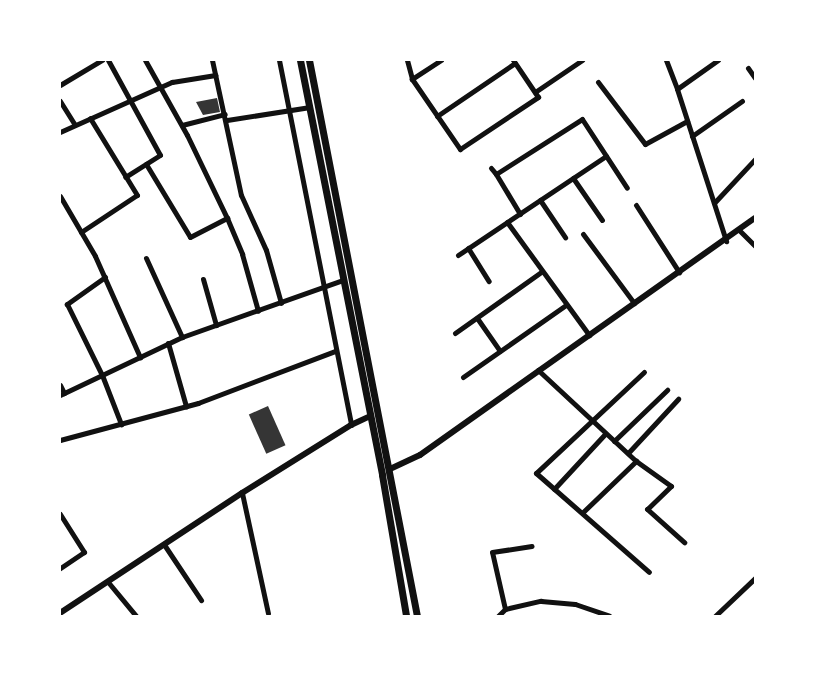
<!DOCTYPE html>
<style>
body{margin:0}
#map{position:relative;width:815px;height:676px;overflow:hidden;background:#fff;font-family:"Varela Round",sans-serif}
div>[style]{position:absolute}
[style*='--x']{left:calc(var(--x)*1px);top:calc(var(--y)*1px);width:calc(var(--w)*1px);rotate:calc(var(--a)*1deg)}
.building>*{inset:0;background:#353535;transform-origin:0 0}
.minor>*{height:5px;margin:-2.5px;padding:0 2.5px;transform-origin:2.5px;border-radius:2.5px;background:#111}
.tertiary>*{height:6px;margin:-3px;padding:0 3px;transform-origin:3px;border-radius:3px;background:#111}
.secondary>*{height:7px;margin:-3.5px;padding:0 3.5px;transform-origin:3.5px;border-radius:3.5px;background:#111}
span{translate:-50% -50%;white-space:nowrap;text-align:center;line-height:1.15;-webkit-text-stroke:4.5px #fff;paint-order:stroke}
.frame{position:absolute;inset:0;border:61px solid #fff;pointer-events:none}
</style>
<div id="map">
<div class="building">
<i style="clip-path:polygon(217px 98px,220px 112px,203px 115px,196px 102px)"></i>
<i style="left:268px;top:406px;width:43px;height:21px;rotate:66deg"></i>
</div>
<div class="minor">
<i style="--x:108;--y:60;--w:108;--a:61.3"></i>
<i style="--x:160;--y:155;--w:41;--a:147.8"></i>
<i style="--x:145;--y:60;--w:86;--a:60.8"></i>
<i style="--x:187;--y:135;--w:92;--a:64.3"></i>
<i style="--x:227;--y:218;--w:39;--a:67"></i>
<i style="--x:242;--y:254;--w:59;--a:74.3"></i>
<i style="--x:212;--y:60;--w:138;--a:77.9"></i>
<i style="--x:241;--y:195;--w:60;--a:65.6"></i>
<i style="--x:266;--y:250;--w:55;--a:74.2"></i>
<i style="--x:279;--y:60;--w:372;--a:78.8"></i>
<i style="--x:407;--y:60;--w:20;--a:75"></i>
<i style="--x:441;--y:60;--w:35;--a:147"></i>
<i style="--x:412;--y:79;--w:85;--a:55.6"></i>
<i style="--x:460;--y:149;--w:94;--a:-33.7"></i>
<i style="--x:538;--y:97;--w:45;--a:-124"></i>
<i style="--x:666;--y:60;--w:31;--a:69"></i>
<i style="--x:718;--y:60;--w:50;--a:144.7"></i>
<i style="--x:677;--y:89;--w:160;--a:72.1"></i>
<i style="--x:748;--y:68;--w:12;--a:55"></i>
<i style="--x:598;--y:82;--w:78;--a:52.8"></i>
<i style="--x:645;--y:144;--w:48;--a:-28.7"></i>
<i style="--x:60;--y:85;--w:49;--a:-30.8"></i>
<i style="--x:535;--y:92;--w:57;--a:-34.2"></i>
<i style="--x:60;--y:101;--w:28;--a:58"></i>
<i style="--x:437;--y:116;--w:94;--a:-34.2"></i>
<i style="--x:227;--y:120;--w:84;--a:-8.9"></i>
<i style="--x:182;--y:125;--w:44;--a:-14.3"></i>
<i style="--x:60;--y:132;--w:123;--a:-24.1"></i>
<i style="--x:172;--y:82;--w:44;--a:-9.2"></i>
<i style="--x:692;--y:136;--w:61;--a:-35"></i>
<i style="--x:146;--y:164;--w:85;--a:58.9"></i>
<i style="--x:190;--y:237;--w:42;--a:-27.2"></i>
<i style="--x:491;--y:168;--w:8;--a:50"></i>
<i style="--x:573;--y:178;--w:51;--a:55.4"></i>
<i style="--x:60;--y:196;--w:69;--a:59.7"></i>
<i style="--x:95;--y:256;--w:111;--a:66"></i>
<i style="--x:540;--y:200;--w:45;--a:56"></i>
<i style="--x:714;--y:203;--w:60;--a:-47"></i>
<i style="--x:636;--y:205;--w:80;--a:57.3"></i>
<i style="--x:520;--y:214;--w:47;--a:-121"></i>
<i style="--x:496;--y:174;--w:102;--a:-32.6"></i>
<i style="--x:582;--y:119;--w:82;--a:56.9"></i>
<i style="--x:507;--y:222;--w:140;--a:54"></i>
<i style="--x:740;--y:231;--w:21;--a:45"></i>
<i style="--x:81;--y:232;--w:67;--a:-33.5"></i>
<i style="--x:137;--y:195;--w:90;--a:-121.4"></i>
<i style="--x:583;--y:234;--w:86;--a:53.5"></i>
<i style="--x:468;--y:248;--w:39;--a:58"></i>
<i style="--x:458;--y:255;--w:178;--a:-33.8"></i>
<i style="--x:146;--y:258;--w:87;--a:65.5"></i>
<i style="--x:105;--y:277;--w:47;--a:144.6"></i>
<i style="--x:67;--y:304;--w:79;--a:63.8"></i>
<i style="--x:102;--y:375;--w:53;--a:68.8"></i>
<i style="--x:203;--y:279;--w:48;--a:74.2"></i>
<i style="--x:477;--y:318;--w:40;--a:55.1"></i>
<i style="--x:455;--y:333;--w:105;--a:-35.3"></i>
<i style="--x:168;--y:343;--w:66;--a:74.1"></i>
<i style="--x:538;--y:370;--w:134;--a:42.9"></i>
<i style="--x:636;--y:461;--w:43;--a:35.5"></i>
<i style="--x:671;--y:486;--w:33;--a:136"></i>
<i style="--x:647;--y:509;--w:50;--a:41.7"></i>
<i style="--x:644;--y:372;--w:148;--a:136.9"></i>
<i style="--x:536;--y:473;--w:150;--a:41.2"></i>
<i style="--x:463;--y:377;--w:126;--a:-35"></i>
<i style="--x:60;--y:385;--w:9;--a:63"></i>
<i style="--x:60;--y:395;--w:135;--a:-25.4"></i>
<i style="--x:182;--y:337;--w:171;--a:-19.5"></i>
<i style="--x:60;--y:440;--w:143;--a:-15"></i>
<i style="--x:198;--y:403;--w:147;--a:-20.8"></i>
<i style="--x:614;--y:441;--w:74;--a:-43.9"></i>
<i style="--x:628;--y:453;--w:74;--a:-47.2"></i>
<i style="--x:554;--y:489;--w:75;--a:-47.2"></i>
<i style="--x:242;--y:493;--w:123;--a:77.8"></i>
<i style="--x:583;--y:512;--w:74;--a:-43.9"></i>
<i style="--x:60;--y:514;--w:45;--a:57.7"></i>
<i style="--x:84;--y:552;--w:29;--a:146"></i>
<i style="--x:165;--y:546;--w:65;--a:56.3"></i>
<i style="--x:108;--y:582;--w:44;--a:50.5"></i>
<i style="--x:505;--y:609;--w:58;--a:-102.8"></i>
<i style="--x:492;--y:552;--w:40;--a:-8.5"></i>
<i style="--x:498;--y:616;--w:10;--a:-45"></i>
<i style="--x:505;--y:609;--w:37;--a:-13"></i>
<i style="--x:541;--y:601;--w:34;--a:5"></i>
<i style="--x:575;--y:604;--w:36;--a:19"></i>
<i style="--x:715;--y:616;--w:55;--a:-43.5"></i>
</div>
<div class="tertiary">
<i style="--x:390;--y:469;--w:33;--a:-25"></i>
<i style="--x:420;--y:455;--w:410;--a:-35.3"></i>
<i style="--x:60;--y:613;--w:218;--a:-33.4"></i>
<i style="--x:242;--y:493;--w:128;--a:-32"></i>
<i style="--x:351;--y:425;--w:21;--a:-25"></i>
</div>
<div class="secondary">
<i style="--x:300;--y:60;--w:423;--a:78.8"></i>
<i style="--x:382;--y:475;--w:143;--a:80.3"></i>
<i style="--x:309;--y:60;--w:566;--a:79.01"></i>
</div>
<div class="frame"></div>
</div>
